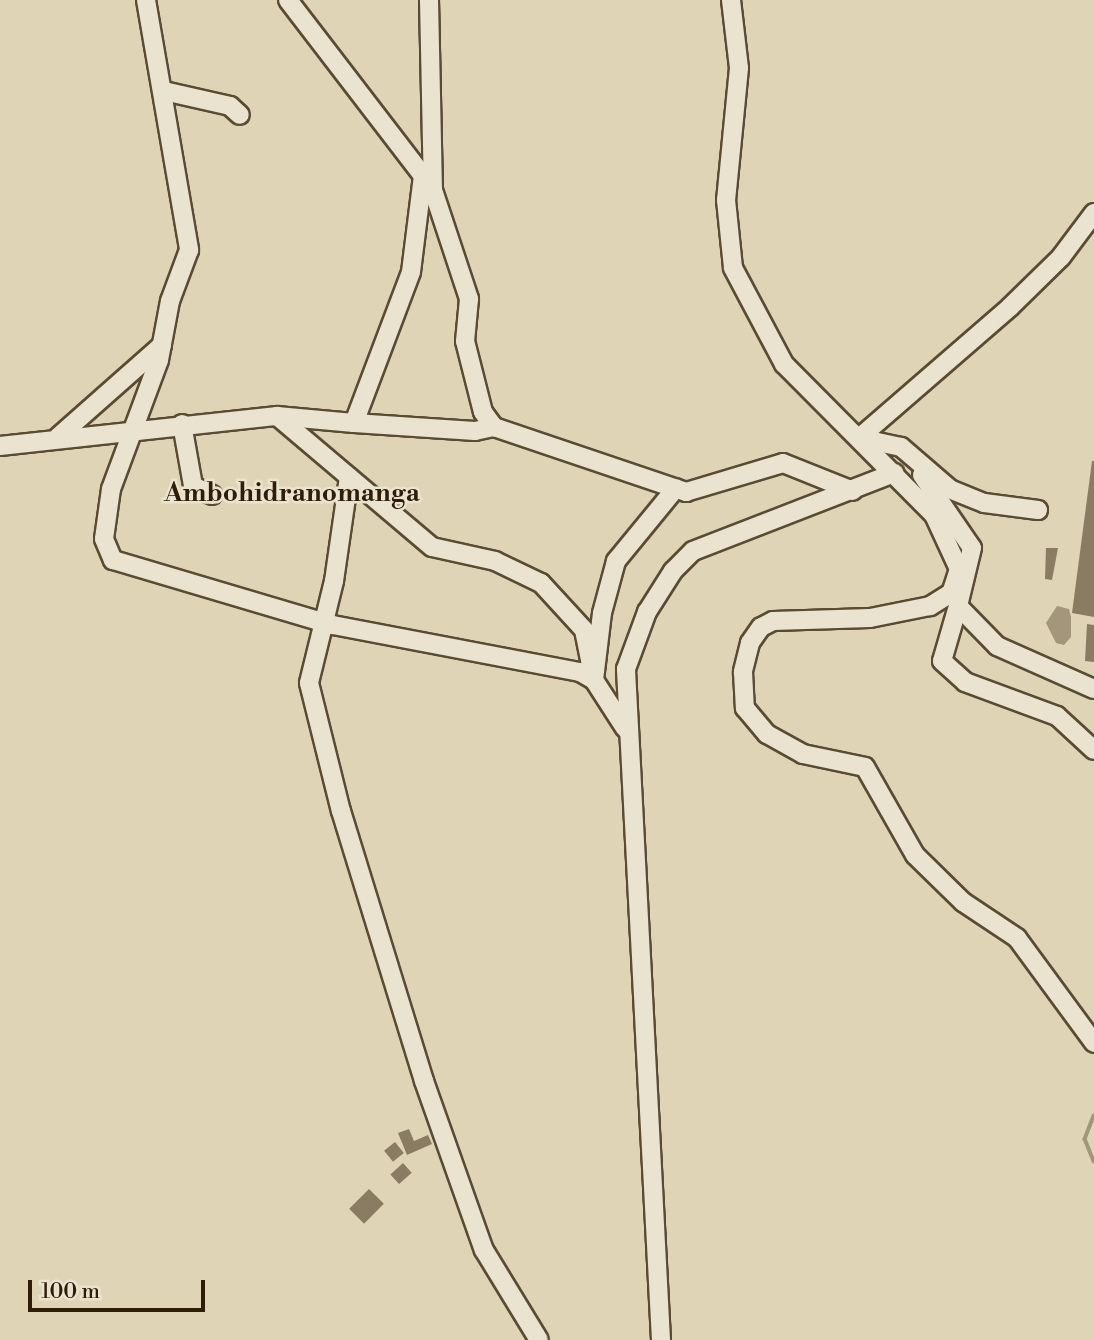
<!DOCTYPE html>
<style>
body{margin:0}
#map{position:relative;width:1094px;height:1340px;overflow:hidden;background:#dfd4b6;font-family:"Libre Bodoni",serif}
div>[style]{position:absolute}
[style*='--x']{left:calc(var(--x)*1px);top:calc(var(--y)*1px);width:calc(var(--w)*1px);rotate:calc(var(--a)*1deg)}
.water>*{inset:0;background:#a3967a}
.stream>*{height:3.5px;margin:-1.75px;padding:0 1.75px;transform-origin:1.75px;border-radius:1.75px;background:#a3967a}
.building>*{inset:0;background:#8a7c62;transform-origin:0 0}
.roads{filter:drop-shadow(2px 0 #5a4b33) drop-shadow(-2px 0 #5a4b33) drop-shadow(0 2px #5a4b33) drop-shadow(0 -2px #5a4b33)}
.minor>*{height:18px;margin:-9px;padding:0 9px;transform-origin:9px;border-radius:9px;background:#eae3d0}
span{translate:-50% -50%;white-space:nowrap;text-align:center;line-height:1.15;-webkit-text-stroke:5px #eae3d0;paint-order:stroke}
.quarter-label{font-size:26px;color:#2e1d07;font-weight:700}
.scale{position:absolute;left:28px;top:1280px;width:177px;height:32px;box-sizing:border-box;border:4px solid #2e1d07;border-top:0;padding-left:9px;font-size:21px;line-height:24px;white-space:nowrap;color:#2e1d07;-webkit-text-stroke:5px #eae3d0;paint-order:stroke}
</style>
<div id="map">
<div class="water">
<i style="clip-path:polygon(1057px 606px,1069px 609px,1071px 617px,1071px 637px,1064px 645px,1056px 643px,1046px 623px)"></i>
</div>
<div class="stream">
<i style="--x:1094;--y:1116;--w:25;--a:111"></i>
<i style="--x:1085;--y:1139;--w:24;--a:68"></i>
</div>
<div class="building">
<i style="clip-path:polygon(1092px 461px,1094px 461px,1094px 617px,1072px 613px)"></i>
<i style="clip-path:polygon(1046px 548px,1058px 548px,1052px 580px,1045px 579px)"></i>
<i style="clip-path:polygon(1087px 624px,1094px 625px,1094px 662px,1085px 661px)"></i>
<i style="clip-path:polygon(409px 1129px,414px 1141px,428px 1135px,432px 1144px,407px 1155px,398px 1133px)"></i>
<i style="left:395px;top:1142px;width:14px;height:14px;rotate:51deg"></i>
<i style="left:403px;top:1163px;width:13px;height:17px;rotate:48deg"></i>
<i style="left:369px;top:1189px;width:21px;height:28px;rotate:45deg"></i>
</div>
<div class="roads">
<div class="minor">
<i style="--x:146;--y:0;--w:254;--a:80.2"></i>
<i style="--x:189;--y:250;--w:54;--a:110.4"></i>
<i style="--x:170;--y:301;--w:60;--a:100.6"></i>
<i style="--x:159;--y:360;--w:138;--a:110.4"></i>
<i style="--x:111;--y:489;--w:50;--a:98"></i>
<i style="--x:104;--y:539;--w:23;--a:67"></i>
<i style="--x:113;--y:560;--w:229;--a:16.5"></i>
<i style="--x:333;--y:625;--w:251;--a:10.8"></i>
<i style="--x:580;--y:672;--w:16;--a:30"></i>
<i style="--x:288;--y:0;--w:232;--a:52.5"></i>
<i style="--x:429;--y:0;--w:190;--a:88.8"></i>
<i style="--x:433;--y:190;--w:115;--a:71.7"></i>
<i style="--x:469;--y:299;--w:42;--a:95.4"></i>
<i style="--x:465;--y:341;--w:73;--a:75.8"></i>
<i style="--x:483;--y:412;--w:19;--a:54"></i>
<i style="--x:494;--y:427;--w:203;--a:18.7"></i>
<i style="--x:686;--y:492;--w:101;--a:-16.6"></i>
<i style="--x:783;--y:463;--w:75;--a:21.8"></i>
<i style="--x:731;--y:0;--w:68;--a:83.3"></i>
<i style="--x:739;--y:68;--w:133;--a:95.6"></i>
<i style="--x:726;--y:200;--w:68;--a:84.1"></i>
<i style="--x:733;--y:268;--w:109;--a:62"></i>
<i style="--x:784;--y:364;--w:213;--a:45.2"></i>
<i style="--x:934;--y:515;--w:60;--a:65.2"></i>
<i style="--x:959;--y:569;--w:25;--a:108"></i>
<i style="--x:951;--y:593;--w:25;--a:148"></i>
<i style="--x:930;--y:606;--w:61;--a:168.7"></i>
<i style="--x:870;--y:618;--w:97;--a:178.2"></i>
<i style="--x:773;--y:621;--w:13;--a:153"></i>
<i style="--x:761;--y:627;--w:19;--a:125"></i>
<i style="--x:750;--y:643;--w:30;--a:104"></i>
<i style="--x:743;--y:672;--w:36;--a:87"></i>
<i style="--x:745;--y:708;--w:34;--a:50"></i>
<i style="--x:767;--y:734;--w:41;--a:29.1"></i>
<i style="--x:803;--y:754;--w:63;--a:11.8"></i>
<i style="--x:865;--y:767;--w:101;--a:60.4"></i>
<i style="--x:915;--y:855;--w:67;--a:44.4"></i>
<i style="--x:963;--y:902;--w:65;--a:33.7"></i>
<i style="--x:1017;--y:938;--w:130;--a:53.7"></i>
<i style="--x:164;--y:91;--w:68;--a:12.8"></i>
<i style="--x:230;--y:106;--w:13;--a:42"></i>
<i style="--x:277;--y:416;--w:203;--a:40.2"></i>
<i style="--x:432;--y:547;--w:65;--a:12.5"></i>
<i style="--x:495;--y:561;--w:51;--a:25.6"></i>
<i style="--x:541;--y:583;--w:64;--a:47.5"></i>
<i style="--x:584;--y:630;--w:51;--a:78.7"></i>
<i style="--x:354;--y:423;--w:121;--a:3.8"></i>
<i style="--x:475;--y:431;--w:19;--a:-12"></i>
<i style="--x:182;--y:424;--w:63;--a:79.9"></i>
<i style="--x:193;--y:486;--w:21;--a:25"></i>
<i style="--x:58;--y:437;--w:139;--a:-41.5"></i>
<i style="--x:0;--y:446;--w:279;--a:-6.2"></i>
<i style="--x:277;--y:416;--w:77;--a:5.2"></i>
<i style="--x:354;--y:423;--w:161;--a:-69.3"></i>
<i style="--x:411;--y:272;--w:97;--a:-82.9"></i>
<i style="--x:922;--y:475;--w:88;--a:55.6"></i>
<i style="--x:972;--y:548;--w:60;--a:103.6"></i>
<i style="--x:958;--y:606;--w:56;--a:45.7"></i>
<i style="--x:997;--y:646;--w:106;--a:23.9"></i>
<i style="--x:349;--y:477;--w:105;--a:98.2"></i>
<i style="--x:334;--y:581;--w:105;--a:103.8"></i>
<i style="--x:309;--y:683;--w:132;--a:76"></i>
<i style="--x:341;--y:811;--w:282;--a:72.9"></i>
<i style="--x:424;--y:1081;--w:179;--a:70.5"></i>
<i style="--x:484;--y:1250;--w:105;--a:58.6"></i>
<i style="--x:1038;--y:510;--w:54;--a:-172.6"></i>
<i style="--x:984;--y:503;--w:37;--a:-158"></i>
<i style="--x:950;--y:489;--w:65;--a:-139.4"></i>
<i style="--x:901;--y:447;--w:43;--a:-167.9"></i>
<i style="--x:859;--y:438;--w:200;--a:-40.9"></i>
<i style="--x:1010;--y:307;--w:71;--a:-44.4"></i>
<i style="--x:1061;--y:257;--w:55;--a:-53.1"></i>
<i style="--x:958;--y:606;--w:57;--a:106.2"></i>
<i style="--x:942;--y:661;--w:31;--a:42"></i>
<i style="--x:965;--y:682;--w:98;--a:20.3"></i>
<i style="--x:1057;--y:716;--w:50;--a:42.6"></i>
<i style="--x:625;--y:728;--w:57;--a:-122.9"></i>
<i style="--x:594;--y:680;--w:67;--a:-83.2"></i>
<i style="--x:602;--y:613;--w:54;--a:-74.9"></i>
<i style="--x:616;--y:561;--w:94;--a:-50.6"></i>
<i style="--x:661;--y:1340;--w:672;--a:-92.99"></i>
<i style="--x:626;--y:669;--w:61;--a:-69.8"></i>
<i style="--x:647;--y:612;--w:49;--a:-57.6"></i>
<i style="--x:673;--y:571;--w:28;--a:-45"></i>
<i style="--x:693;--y:551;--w:216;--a:-21.2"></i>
</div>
</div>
<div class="quarter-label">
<span style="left:292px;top:494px">Ambohidranomanga</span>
</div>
<div class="scale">100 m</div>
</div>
